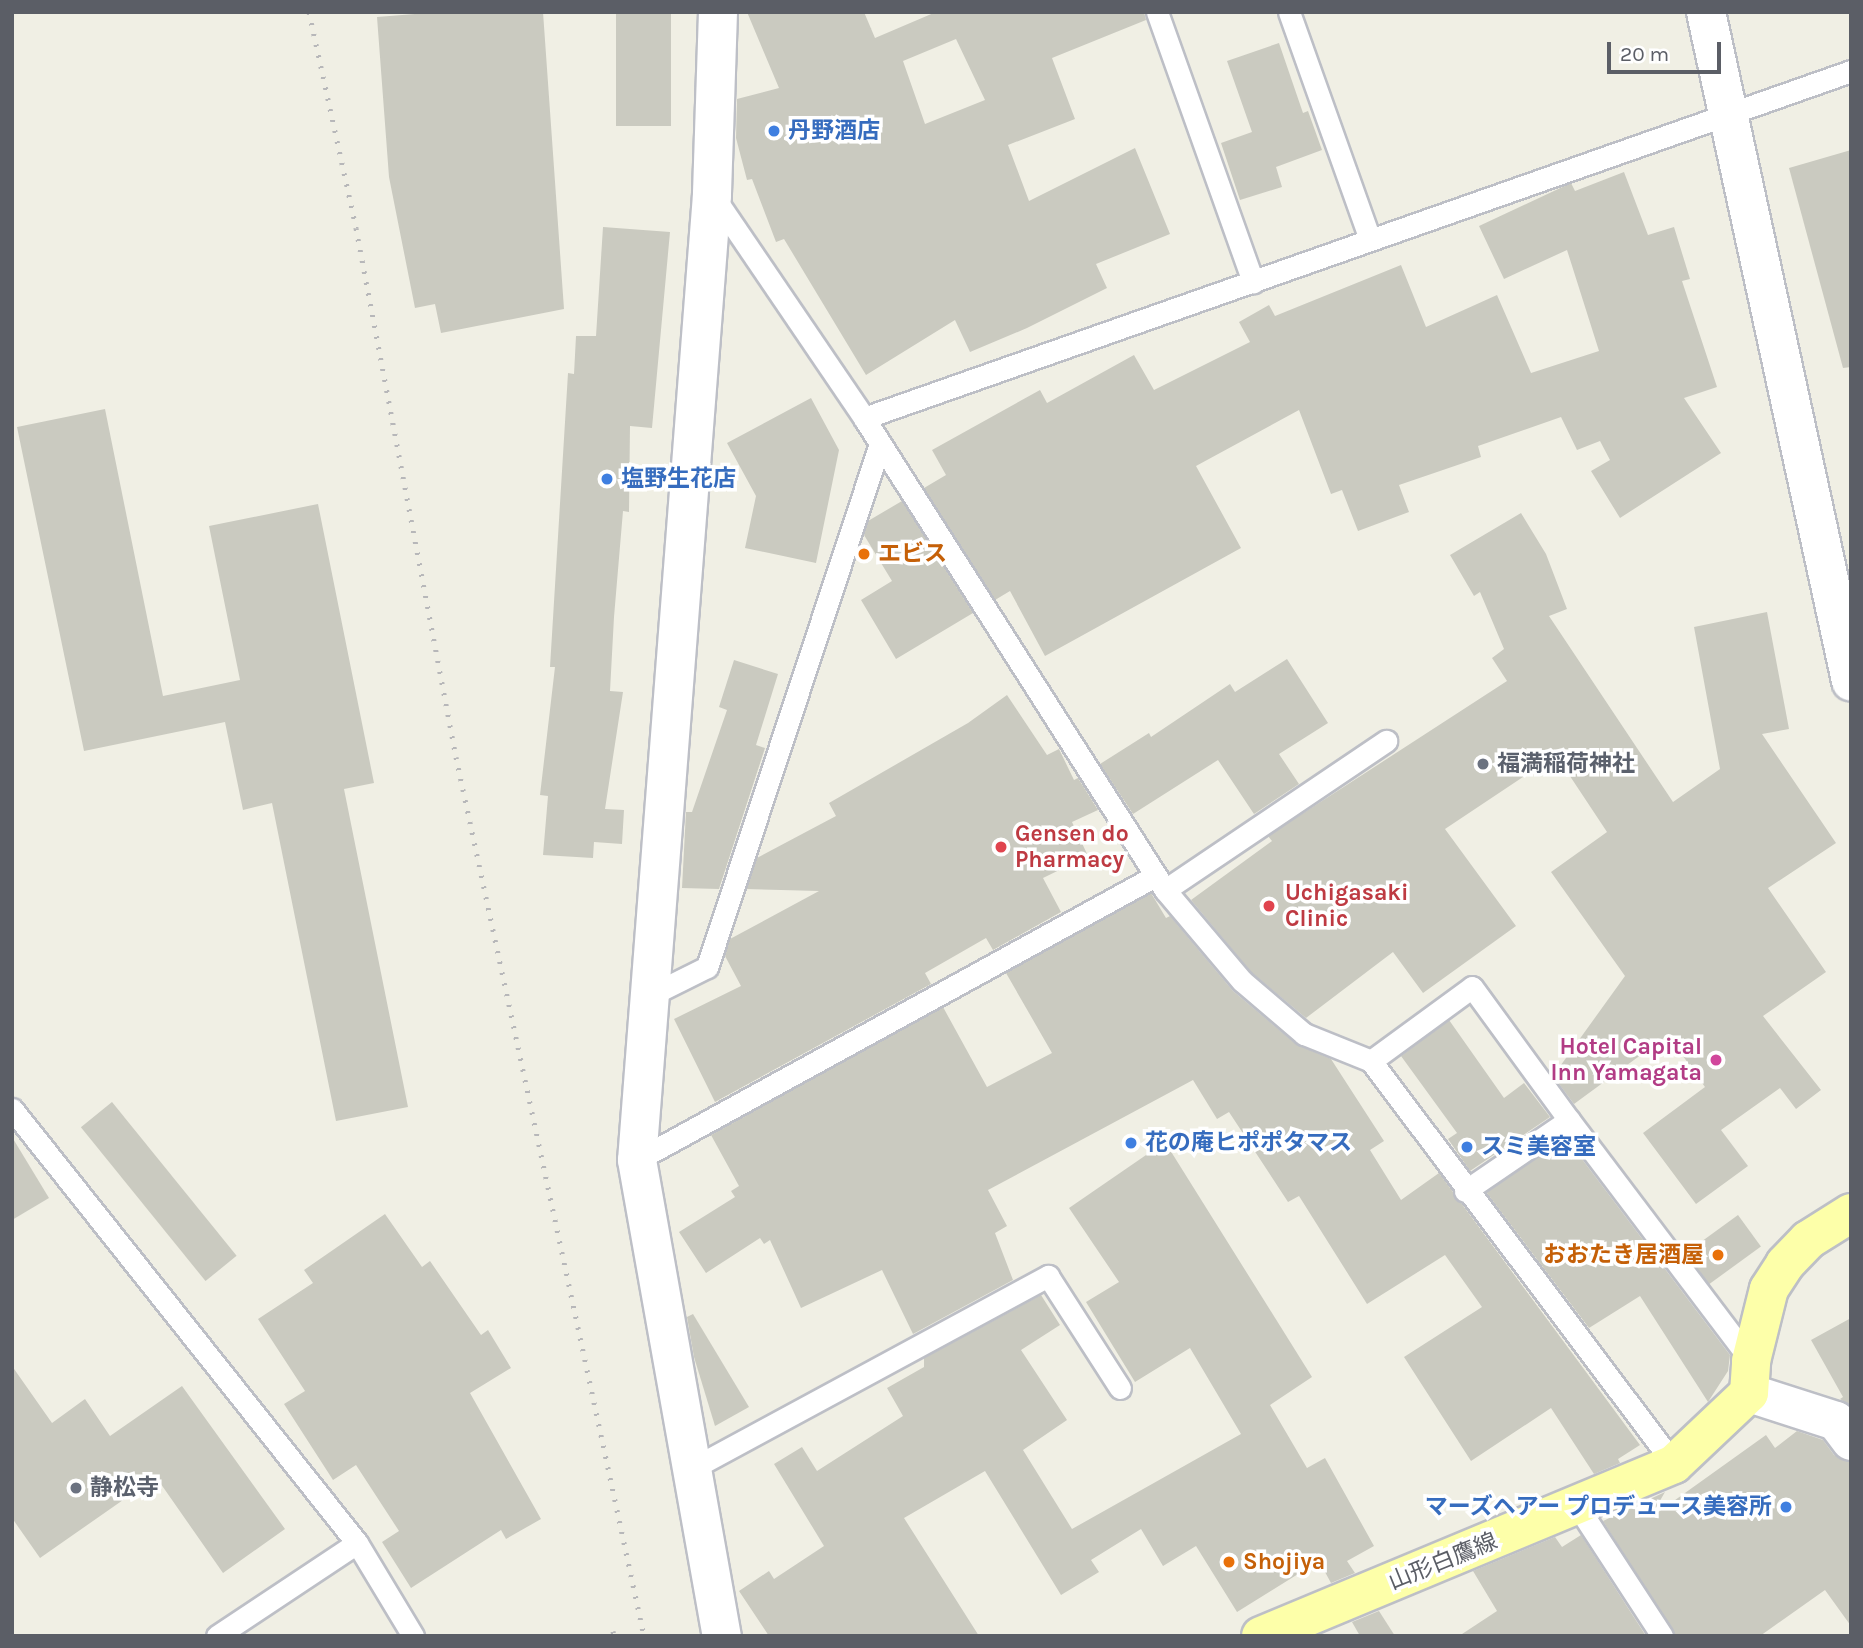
<!DOCTYPE html>
<meta charset="utf-8">
<style>
body{margin:0}
#map{position:relative;width:1863px;height:1648px;overflow:hidden;background:#f0efe4;font-family:Karla,"Noto Sans JP",sans-serif}
div>[style]{position:absolute}
[style*='--x']{left:calc(var(--x)*1px);top:calc(var(--y)*1px);width:calc(var(--w)*1px);rotate:calc(var(--a)*1deg)}
.building>*{inset:0;background:#cacac0;transform-origin:0 0}
.roads{filter:drop-shadow(2px 0 #bdbfc6) drop-shadow(-2px 0 #bdbfc6) drop-shadow(0 2px #bdbfc6) drop-shadow(0 -2px #bdbfc6)}
.lane>*{height:21px;margin:-10.5px;padding:0 10.5px;transform-origin:10.5px;border-radius:10.5px;background:#fff}
.street>*{height:38px;margin:-19px;padding:0 19px;transform-origin:19px;border-radius:19px;background:#fff}
.secondary>*{height:38px;margin:-19px;padding:0 19px;transform-origin:19px;border-radius:19px;background:#fff}
.primary>*{height:38px;margin:-19px;padding:0 19px;transform-origin:19px;border-radius:19px;background:#fdffa9}
.rail>*{height:5px;margin-top:-2.5px;transform-origin:0;background:repeating-linear-gradient(90deg,#b7b7b9 0 2px,transparent 0 11px)}
.dots>*{width:19px;height:19px;translate:-50% -50%;box-sizing:border-box;border:4px solid #fff;border-radius:50%}
span{translate:-50% -50%;white-space:nowrap;text-align:center;line-height:1.15;-webkit-text-stroke:7px #fff;paint-order:stroke}
.shop-label{font-size:23px;color:#366cbe;font-weight:700}
.left{translate:0 -50%;text-align:left}
.right{translate:-100% -50%;text-align:right}
.food-label{font-size:23px;color:#c56008;font-weight:700}
.worship-label{font-size:23px;color:#5b616d;font-weight:700}
.health-label{font-size:23px;color:#be3a42;font-weight:700}
.hotel-label{font-size:23px;color:#b23c85;font-weight:700}
.street-label{font-size:23px;color:#5b5e66}
.frame{position:absolute;inset:0;border:14px solid #5b5e66;pointer-events:none}
.scale{position:absolute;left:1607px;top:42px;width:114px;height:32px;box-sizing:border-box;border:4px solid #5b5e66;border-top:0;padding-left:9px;font-size:21px;line-height:24px;white-space:nowrap;color:#5b5e66;-webkit-text-stroke:5px #fff;paint-order:stroke}
</style>
<div id="map">
<div class="building">
<i style="clip-path:polygon(440px 12px,543px 12px,564px 309px,441px 333px,435px 304px,415px 308px,389px 177px,377px 17px)"></i>
<i style="left:616px;top:12px;width:55px;height:114px"></i>
<i style="clip-path:polygon(evenodd,747px 12px,864px 12px,875px 38px,936px 12px,1144px 12px,1146px 20px,1052px 58px,1075px 119px,1008px 145px,1029px 201px,1135px 148px,1170px 234px,1096px 264px,1107px 288px,1027px 328px,970px 352px,955px 320px,866px 375px,784px 239px,776px 242px,752px 179px,747px 180px,736px 138px,737px 99px,779px 88px,747px 12px,956px 39px,985px 100px,925px 124px,903px 61px,956px 39px)"></i>
<i style="clip-path:polygon(1279px 43px,1303px 113px,1308px 111px,1322px 150px,1276px 167px,1282px 187px,1240px 200px,1221px 143px,1252px 132px,1227px 61px)"></i>
<i style="clip-path:polygon(1851px 150px,1851px 367px,1843px 368px,1789px 168px)"></i>
<i style="clip-path:polygon(1624px 172px,1648px 235px,1674px 227px,1690px 279px,1682px 281px,1717px 387px,1684px 398px,1721px 453px,1620px 518px,1591px 471px,1610px 460px,1600px 441px,1577px 450px,1561px 417px,1478px 446px,1481px 457px,1399px 485px,1409px 512px,1358px 531px,1342px 490px,1331px 494px,1299px 410px,1196px 466px,1241px 548px,1045px 656px,1010px 591px,995px 600px,924px 488px,946px 475px,932px 450px,1040px 390px,1047px 403px,1134px 355px,1154px 390px,1250px 342px,1239px 322px,1269px 305px,1275px 316px,1401px 265px,1426px 327px,1497px 295px,1531px 373px,1599px 351px,1567px 250px,1504px 279px,1479px 226px,1571px 183px,1575px 191px)"></i>
<i style="clip-path:polygon(603px 227px,670px 232px,652px 428px,630px 426px,629px 512px,623px 511px,614px 617px,610px 691px,623px 692px,605px 809px,624px 810px,622px 844px,594px 842px,593px 858px,543px 855px,548px 796px,540px 795px,555px 667px,550px 667px,568px 373px,574px 374px,576px 336px,596px 336px)"></i>
<i style="clip-path:polygon(811px 398px,839px 450px,816px 563px,745px 548px,756px 496px,727px 443px)"></i>
<i style="clip-path:polygon(105px 409px,163px 696px,240px 680px,209px 526px,318px 504px,374px 783px,344px 789px,408px 1107px,336px 1121px,272px 803px,243px 810px,225px 722px,84px 751px,17px 427px)"></i>
<i style="clip-path:polygon(902px 501px,973px 613px,896px 659px,861px 600px,892px 581px,864px 535px,868px 521px)"></i>
<i style="clip-path:polygon(1521px 513px,1546px 554px,1567px 609px,1549px 616px,1673px 802px,1720px 769px,1694px 627px,1767px 612px,1789px 729px,1762px 734px,1836px 843px,1768px 888px,1826px 972px,1763px 1016px,1821px 1090px,1796px 1109px,1780px 1088px,1721px 1130px,1748px 1166px,1696px 1204px,1643px 1133px,1705px 1087px,1668px 1035px,1574px 1104px,1553px 1076px,1625px 976px,1551px 872px,1607px 832px,1556px 755px,1445px 829px,1516px 926px,1423px 993px,1393px 952px,1306px 1018px,1251px 972px,1191px 900px,1272px 841px,1268px 836px,1507px 681px,1492px 658px,1504px 649px,1480px 592px,1474px 596px,1450px 555px)"></i>
<i style="clip-path:polygon(1287px 659px,1328px 723px,1279px 754px,1299px 784px,1254px 814px,1218px 760px,1133px 814px,1100px 764px,1149px 733px,1151px 737px,1230px 684px,1235px 692px)"></i>
<i style="clip-path:polygon(734px 660px,778px 674px,756px 745px,765px 748px,719px 889px,682px 888px,686px 812px,692px 812px,727px 710px,719px 707px)"></i>
<i style="clip-path:polygon(1007px 695px,1047px 755px,1059px 749px,1074px 780px,1078px 778px,1098px 810px,1072px 822px,1088px 856px,1043px 878px,1061px 912px,993px 950px,986px 938px,925px 973px,931px 984px,715px 1102px,674px 1019px,741px 986px,725px 956px,730px 939px,819px 891px,746px 889px,757px 858px,836px 816px,829px 803px,968px 723px)"></i>
<i style="clip-path:polygon(1151px 893px,1166px 918px,1170px 916px,1233px 991px,1296px 1044px,1331px 1059px,1384px 1141px,1370px 1150px,1401px 1200px,1439px 1173px,1640px 1445px,1618px 1459px,1620px 1463px,1594px 1474px,1551px 1408px,1471px 1461px,1404px 1357px,1482px 1307px,1445px 1255px,1367px 1304px,1299px 1196px,1288px 1202px,1229px 1112px,1217px 1119px,1193px 1080px,988px 1190px,1007px 1226px,995px 1233px,1013px 1280px,913px 1334px,882px 1270px,801px 1308px,770px 1240px,764px 1244px,760px 1238px,706px 1273px,679px 1232px,735px 1197px,731px 1191px,739px 1186px,711px 1135px,943px 1007px,987px 1087px,1052px 1053px,1006px 973px)"></i>
<i style="clip-path:polygon(1449px 1020px,1504px 1098px,1524px 1083px,1550px 1117px,1470px 1171px,1448px 1139px,1457px 1133px,1401px 1056px)"></i>
<i style="left:112px;top:1102px;width:198px;height:40px;rotate:51deg"></i>
<i style="clip-path:polygon(12px 1137px,49px 1198px,12px 1220px)"></i>
<i style="clip-path:polygon(1566px 1138px,1730px 1355px,1728px 1371px,1708px 1402px,1640px 1296px,1589px 1328px,1486px 1192px)"></i>
<i style="clip-path:polygon(1165px 1142px,1312px 1377px,1270px 1405px,1307px 1468px,1325px 1458px,1374px 1546px,1347px 1561px,1355px 1573px,1331px 1583px,1319px 1561px,1237px 1612px,1196px 1546px,1163px 1566px,1141px 1529px,1091px 1560px,1099px 1572px,1061px 1595px,985px 1471px,904px 1518px,979px 1636px,769px 1636px,739px 1591px,769px 1571px,774px 1579px,824px 1546px,774px 1464px,802px 1447px,817px 1471px,903px 1416px,887px 1388px,924px 1367px,924px 1358px,1041px 1295px,1060px 1325px,1021px 1350px,1067px 1420px,1023px 1450px,1072px 1529px,1241px 1434px,1190px 1348px,1135px 1382px,1086px 1302px,1119px 1282px,1069px 1208px)"></i>
<i style="clip-path:polygon(385px 1214px,422px 1267px,430px 1261px,481px 1335px,488px 1330px,511px 1368px,470px 1393px,541px 1519px,506px 1539px,501px 1530px,411px 1588px,382px 1542px,399px 1531px,356px 1465px,333px 1480px,284px 1404px,305px 1391px,258px 1319px,313px 1283px,304px 1270px)"></i>
<i style="left:1738px;top:1215px;width:39px;height:65px;rotate:54deg"></i>
<i style="clip-path:polygon(693px 1314px,749px 1407px,715px 1426px,694px 1357px,687px 1317px)"></i>
<i style="clip-path:polygon(1851px 1318px,1851px 1406px,1840px 1399px,1843px 1397px,1811px 1340px)"></i>
<i style="clip-path:polygon(12px 1366px,52px 1423px,85px 1399px,110px 1436px,182px 1386px,285px 1529px,223px 1573px,156px 1477px,40px 1558px,12px 1518px)"></i>
<i style="clip-path:polygon(1797px 1431px,1823px 1440px,1834px 1455px,1851px 1462px,1851px 1626px,1825px 1590px,1760px 1636px,1675px 1636px,1603px 1521px,1665px 1492px,1650px 1518px,1766px 1435px,1775px 1448px)"></i>
<i style="clip-path:polygon(1581px 1535px,1646px 1636px,1459px 1636px,1497px 1611px,1473px 1571px,1555px 1537px,1562px 1547px)"></i>
<i style="clip-path:polygon(1379px 1611px,1395px 1636px,1360px 1636px,1352px 1622px)"></i>
</div>
<div class="roads">
<div class="lane">
<i style="--x:1157;--y:12;--w:287;--a:70.4"></i>
<i style="--x:1289;--y:12;--w:241;--a:70.4"></i>
<i style="--x:714;--y:197;--w:267;--a:55.8"></i>
<i style="--x:864;--y:418;--w:560;--a:57.47"></i>
<i style="--x:1165;--y:890;--w:119;--a:49.8"></i>
<i style="--x:1242;--y:981;--w:82;--a:40.5"></i>
<i style="--x:1304;--y:1034;--w:72;--a:21.9"></i>
<i style="--x:1371;--y:1061;--w:504;--a:53.06"></i>
<i style="--x:864;--y:418;--w:1046;--a:-19.37"></i>
<i style="--x:1165;--y:890;--w:267;--a:-34"></i>
<i style="--x:647;--y:997;--w:67;--a:-26.6"></i>
<i style="--x:707;--y:967;--w:551;--a:-71.7"></i>
<i style="--x:1371;--y:1061;--w:125;--a:-36.2"></i>
<i style="--x:1472;--y:987;--w:165;--a:53.9"></i>
<i style="--x:12;--y:1109;--w:554;--a:51.52"></i>
<i style="--x:357;--y:1543;--w:109;--a:58.9"></i>
<i style="--x:637;--y:1160;--w:591;--a:-28.73"></i>
<i style="--x:1465;--y:1191;--w:126;--a:-34.3"></i>
<i style="--x:1569;--y:1120;--w:302;--a:52.9"></i>
<i style="--x:693;--y:1468;--w:404;--a:-28.4"></i>
<i style="--x:1048;--y:1276;--w:133;--a:57.3"></i>
<i style="--x:1578;--y:1507;--w:154;--a:56.9"></i>
<i style="--x:217;--y:1636;--w:168;--a:-33.6"></i>
</div>
<div class="street">
<i style="--x:1749;--y:1393;--w:91;--a:17.8"></i>
<i style="--x:1836;--y:1421;--w:25;--a:53"></i>
</div>
<div class="secondary">
<i style="--x:718;--y:12;--w:183;--a:91.9"></i>
<i style="--x:712;--y:195;--w:968;--a:94.44"></i>
<i style="--x:637;--y:1160;--w:484;--a:79.9"></i>
<i style="--x:1706;--y:12;--w:685;--a:77.77"></i>
</div>
<div class="primary">
<i style="--x:1261;--y:1636;--w:447;--a:-22.6"></i>
<i style="--x:1674;--y:1464;--w:103;--a:-43.4"></i>
<i style="--x:1749;--y:1393;--w:32;--a:-86"></i>
<i style="--x:1751;--y:1361;--w:74;--a:-76"></i>
<i style="--x:1769;--y:1289;--w:30;--a:-57"></i>
<i style="--x:1785;--y:1264;--w:33;--a:-46"></i>
<i style="--x:1808;--y:1240;--w:51;--a:-32.1"></i>
</div>
</div>
<div class="rail">
<i style="--x:309;--y:12;--w:221;--a:77.7"></i>
<i style="--x:356;--y:228;--w:538;--a:79.3"></i>
<i style="--x:456;--y:757;--w:899;--a:77.93"></i>
<i style="--x:613;--y:1631;--w:5;--a:79"></i>
</div>
<div class="dots">
<i style="left:774px;top:131px;background:#3f7fe0"></i>
<i style="left:607px;top:479px;background:#3f7fe0"></i>
<i style="left:864px;top:554px;background:#e8710a"></i>
<i style="left:1483px;top:764px;background:#6b7280"></i>
<i style="left:1001px;top:847px;background:#e0444e"></i>
<i style="left:1269px;top:906px;background:#e0444e"></i>
<i style="left:1716px;top:1060px;background:#d1479c"></i>
<i style="left:1131px;top:1143px;background:#3f7fe0"></i>
<i style="left:1467px;top:1147px;background:#3f7fe0"></i>
<i style="left:1718px;top:1255px;background:#e8710a"></i>
<i style="left:76px;top:1488px;background:#6b7280"></i>
<i style="left:1786px;top:1507px;background:#3f7fe0"></i>
<i style="left:1229px;top:1562px;background:#e8710a"></i>
</div>
<div class="shop-label">
<span class="left" style="left:788px;top:131px">丹野酒店</span>
<span class="left" style="left:621px;top:479px">塩野生花店</span>
<span class="left" style="left:1145px;top:1143px">花の庵ヒポポタマス</span>
<span class="left" style="left:1481px;top:1147px">スミ美容室</span>
<span class="right" style="left:1772px;top:1507px">マーズヘアー プロデュース美容所</span>
</div>
<div class="food-label">
<span class="left" style="left:878px;top:554px">エビス</span>
<span class="right" style="left:1704px;top:1255px">おおたき居酒屋</span>
<span class="left" style="left:1243px;top:1562px">Shojiya</span>
</div>
<div class="worship-label">
<span class="left" style="left:1497px;top:764px">福満稲荷神社</span>
<span class="left" style="left:90px;top:1488px">静松寺</span>
</div>
<div class="health-label">
<span class="left" style="left:1015px;top:847px">Gensen do<br>Pharmacy</span>
<span class="left" style="left:1285px;top:906px">Uchigasaki<br>Clinic</span>
</div>
<div class="hotel-label">
<span class="right" style="left:1702px;top:1060px">Hotel Capital<br>Inn Yamagata</span>
</div>
<div class="street-label">
<span style="left:1443px;top:1562px;rotate:-22deg">山形白鷹線</span>
</div>
<div class="frame"></div>
<div class="scale">20 m</div>
</div>
